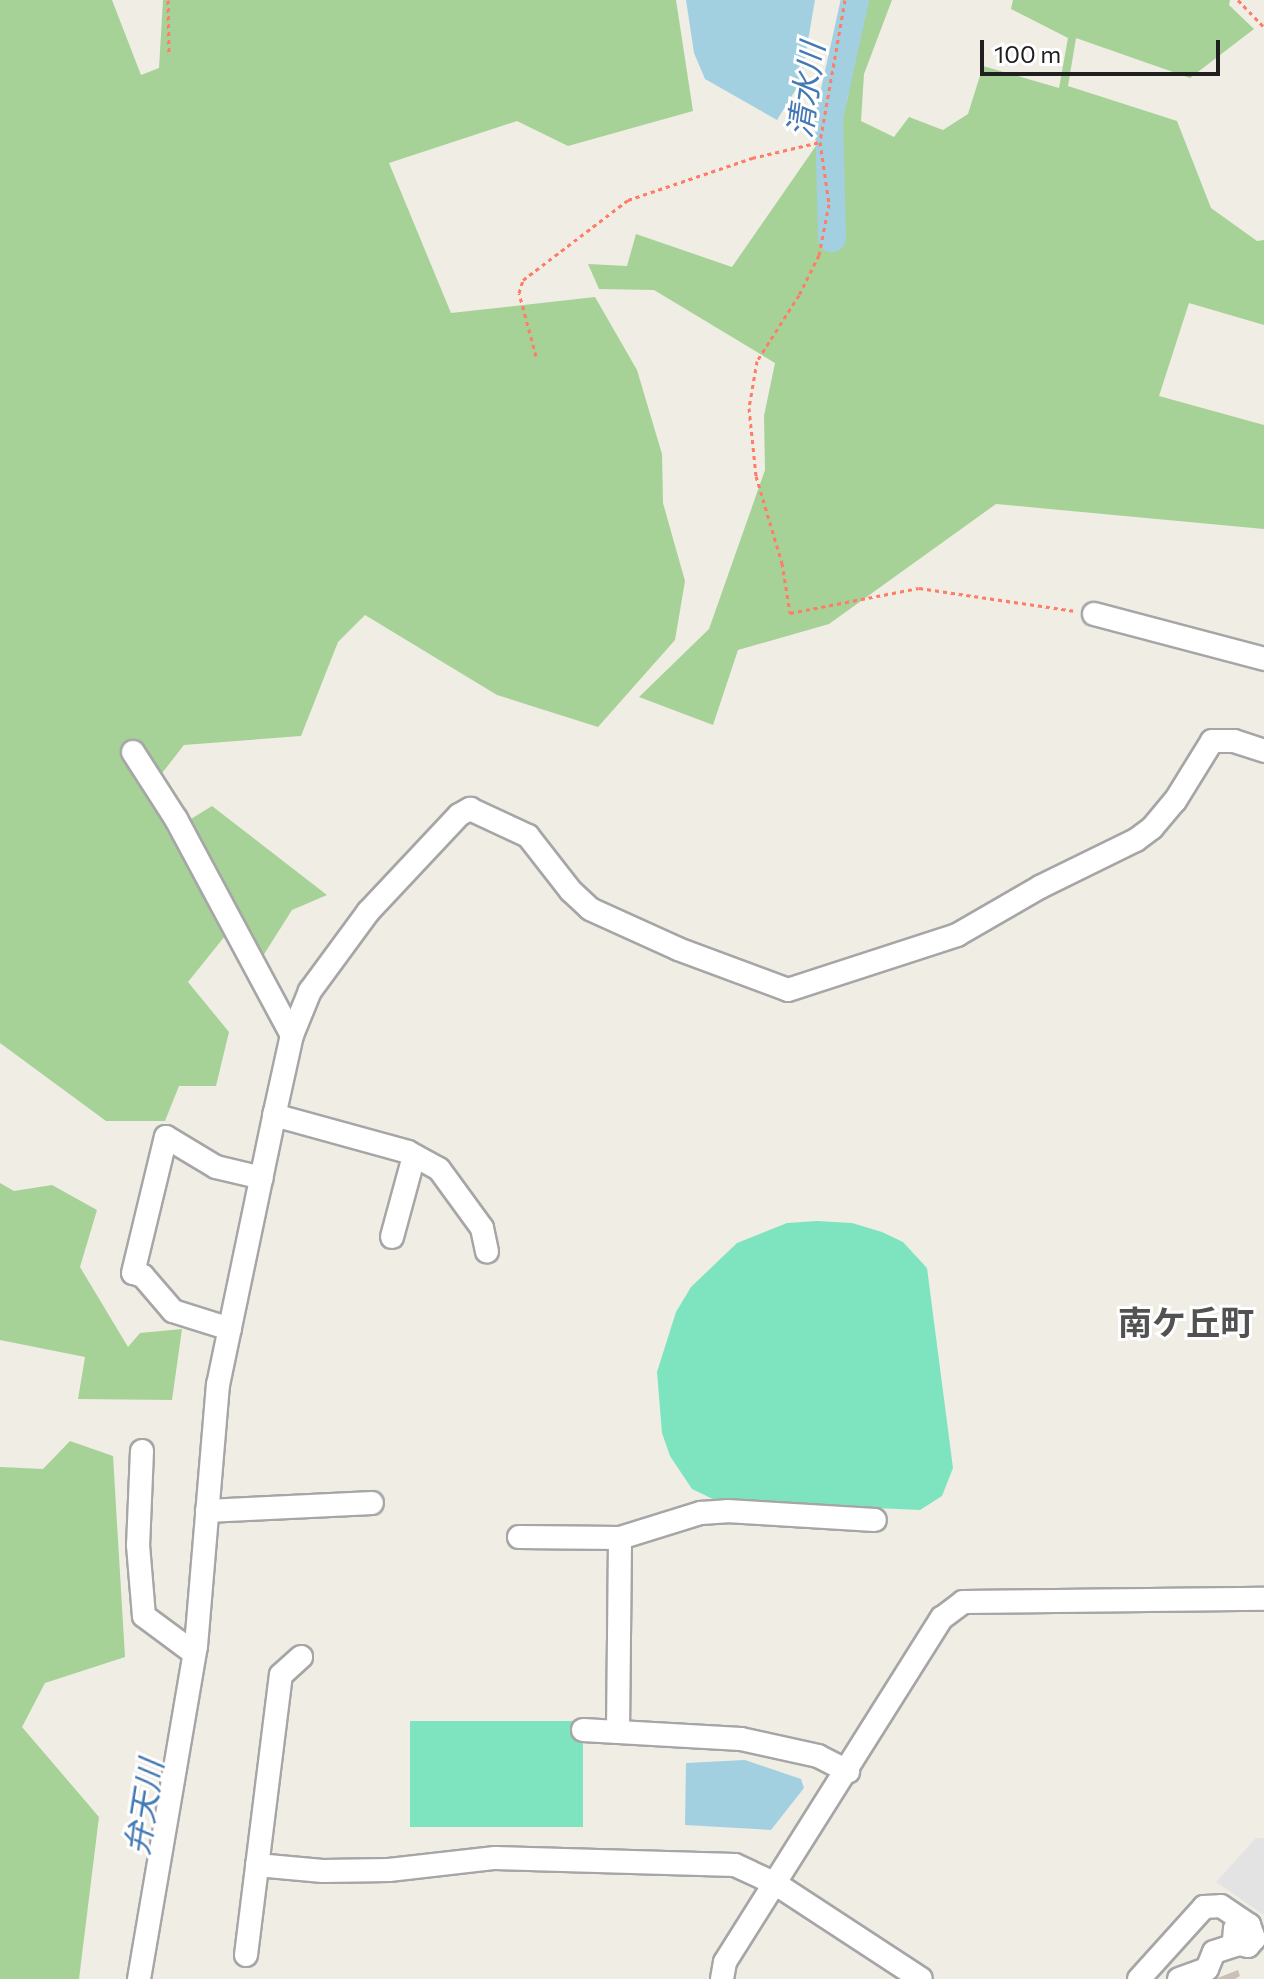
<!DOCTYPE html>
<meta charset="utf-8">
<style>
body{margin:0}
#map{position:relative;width:1264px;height:1979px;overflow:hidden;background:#f0ede5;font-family:Commissioner,"Noto Sans JP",sans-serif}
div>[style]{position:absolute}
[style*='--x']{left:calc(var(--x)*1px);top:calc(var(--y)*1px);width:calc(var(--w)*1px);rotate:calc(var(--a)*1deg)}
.forest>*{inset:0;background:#a6d297}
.pitch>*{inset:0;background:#7ee4c0;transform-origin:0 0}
.parking>*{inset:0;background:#e3e3e3}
.water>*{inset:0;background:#a2d0e1}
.river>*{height:28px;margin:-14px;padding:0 14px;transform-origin:14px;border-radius:14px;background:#a2d0e1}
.building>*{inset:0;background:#c9c0b7}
.path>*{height:3px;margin-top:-1.5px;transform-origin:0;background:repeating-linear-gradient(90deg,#ff7c67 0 4px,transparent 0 8px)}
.roads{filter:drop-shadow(2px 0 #a6a6a6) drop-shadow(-2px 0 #a6a6a6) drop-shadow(0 2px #a6a6a6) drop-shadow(0 -2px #a6a6a6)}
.minor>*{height:22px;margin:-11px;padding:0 11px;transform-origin:11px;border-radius:11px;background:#fff}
span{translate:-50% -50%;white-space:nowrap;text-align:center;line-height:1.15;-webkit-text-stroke:6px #fff;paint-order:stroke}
.water-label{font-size:32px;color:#4579b5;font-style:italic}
.quarter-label{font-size:34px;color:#525252;font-weight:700}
.scale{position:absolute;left:980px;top:40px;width:240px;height:36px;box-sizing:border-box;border:4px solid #1f1f1f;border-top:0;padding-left:10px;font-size:24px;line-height:28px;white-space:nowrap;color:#1f1f1f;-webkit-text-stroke:6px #fff;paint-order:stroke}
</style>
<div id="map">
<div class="forest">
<i style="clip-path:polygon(0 0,112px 0,141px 75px,159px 68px,163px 0,676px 0,693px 111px,568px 146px,517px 121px,389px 163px,451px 313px,595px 297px,637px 370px,662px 454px,663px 503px,685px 581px,675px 640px,598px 727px,497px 695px,365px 615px,338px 642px,301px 736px,184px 745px,148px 791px,173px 830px,212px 806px,327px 895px,292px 910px,261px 959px,229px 931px,188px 982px,229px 1032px,216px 1086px,179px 1086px,165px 1121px,106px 1121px,0 1043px)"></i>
<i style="clip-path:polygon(866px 0,892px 0,864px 74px,861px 121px,894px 137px,909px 117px,943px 130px,968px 114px,983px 66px,1059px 88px,1068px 38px,1011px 9px,1013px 0,1230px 0,1229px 5px,1254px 29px,1190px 78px,1076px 38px,1068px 86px,1177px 121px,1211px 208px,1257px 241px,1264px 240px,1264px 325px,1189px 303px,1159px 396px,1264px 425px,1264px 529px,996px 504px,829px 624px,738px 650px,713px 725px,639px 697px,709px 629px,765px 470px,764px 416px,775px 363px,654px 290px,599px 289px,588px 264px,627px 266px,636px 234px,732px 267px,847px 101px)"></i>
<i style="clip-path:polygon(0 1183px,14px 1191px,52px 1185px,97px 1210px,80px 1267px,128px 1347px,140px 1333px,182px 1329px,172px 1400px,78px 1399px,85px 1357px,0 1340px)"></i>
<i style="clip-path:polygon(70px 1441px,113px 1456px,125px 1657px,45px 1683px,22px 1727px,99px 1817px,79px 1979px,0 1979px,0 1467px,43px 1469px)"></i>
</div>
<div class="pitch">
<i style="clip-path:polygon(817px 1221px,852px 1223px,882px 1232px,903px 1242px,927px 1268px,953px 1468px,942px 1496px,920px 1510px,717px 1501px,692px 1489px,670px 1456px,662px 1433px,657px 1372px,676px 1312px,691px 1287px,737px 1243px,787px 1223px)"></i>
<i style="left:410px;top:1721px;width:173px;height:106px"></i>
</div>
<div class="parking">
<i style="clip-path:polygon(1256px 1838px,1264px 1838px,1264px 1915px,1216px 1882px)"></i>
</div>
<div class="water">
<i style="clip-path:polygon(686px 0,815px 0,801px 81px,777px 120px,705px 79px,694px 53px)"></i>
<i style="clip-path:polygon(745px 1760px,801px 1779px,804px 1788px,771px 1830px,685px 1825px,686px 1763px)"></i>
</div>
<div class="river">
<i style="--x:832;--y:238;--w:120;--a:-91.4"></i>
<i style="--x:829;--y:118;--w:121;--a:-77.6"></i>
</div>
<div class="building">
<i style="clip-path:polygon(1238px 1970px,1240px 1976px,1235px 1979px,1215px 1979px)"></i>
</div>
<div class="path">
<i style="--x:168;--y:0;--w:54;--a:88.9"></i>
<i style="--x:845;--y:0;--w:144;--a:100"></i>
<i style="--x:820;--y:142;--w:63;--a:81.7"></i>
<i style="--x:829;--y:204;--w:52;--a:101.1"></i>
<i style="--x:819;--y:255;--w:45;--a:116.6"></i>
<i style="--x:799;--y:295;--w:78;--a:122.5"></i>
<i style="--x:757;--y:361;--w:48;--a:99.7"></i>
<i style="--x:749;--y:408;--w:68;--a:84.1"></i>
<i style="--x:756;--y:476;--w:91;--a:73.4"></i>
<i style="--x:782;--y:563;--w:51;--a:80.9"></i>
<i style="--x:790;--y:613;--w:131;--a:-11"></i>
<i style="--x:919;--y:588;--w:158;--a:8.4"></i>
<i style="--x:1238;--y:0;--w:37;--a:46"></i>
<i style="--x:536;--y:356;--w:65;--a:-105.1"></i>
<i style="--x:519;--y:293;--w:14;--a:-73"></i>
<i style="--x:523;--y:280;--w:132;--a:-37.3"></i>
<i style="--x:628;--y:200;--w:131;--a:-18.7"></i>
<i style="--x:752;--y:158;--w:70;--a:-13.2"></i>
</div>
<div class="roads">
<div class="minor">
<i style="--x:1094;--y:614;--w:176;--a:14.8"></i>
<i style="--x:133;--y:752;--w:80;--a:57.3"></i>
<i style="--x:176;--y:819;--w:245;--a:61.8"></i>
<i style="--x:274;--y:1115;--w:139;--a:15.4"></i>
<i style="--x:408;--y:1152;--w:35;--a:29"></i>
<i style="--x:439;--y:1169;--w:73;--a:53.9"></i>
<i style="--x:482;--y:1228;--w:24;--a:78"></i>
<i style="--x:392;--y:1237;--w:84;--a:-74.8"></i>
<i style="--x:230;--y:1329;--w:60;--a:-162.5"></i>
<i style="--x:173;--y:1311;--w:46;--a:-130.6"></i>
<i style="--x:143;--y:1276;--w:10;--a:-163"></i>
<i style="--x:133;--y:1273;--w:140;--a:-76.4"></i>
<i style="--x:166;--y:1137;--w:58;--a:31"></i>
<i style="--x:216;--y:1167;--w:47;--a:13.4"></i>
<i style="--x:142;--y:1451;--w:94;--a:92.4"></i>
<i style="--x:138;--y:1545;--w:71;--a:85.2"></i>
<i style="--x:144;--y:1616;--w:62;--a:36.5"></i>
<i style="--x:207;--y:1511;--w:165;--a:-2.8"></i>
<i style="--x:519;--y:1537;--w:101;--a:0.6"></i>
<i style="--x:620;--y:1538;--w:85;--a:-17.2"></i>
<i style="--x:701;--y:1513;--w:26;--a:-4"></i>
<i style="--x:727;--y:1511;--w:148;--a:3.5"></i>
<i style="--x:583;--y:1730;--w:158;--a:3.3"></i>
<i style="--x:741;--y:1739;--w:79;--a:12.4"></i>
<i style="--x:818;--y:1756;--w:34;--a:27"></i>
<i style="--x:618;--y:1732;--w:194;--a:-89.4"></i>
<i style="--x:257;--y:1865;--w:66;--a:5.2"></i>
<i style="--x:323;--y:1871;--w:66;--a:-0.9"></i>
<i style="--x:389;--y:1870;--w:107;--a:-6.5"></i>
<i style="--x:495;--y:1858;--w:240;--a:1.7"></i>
<i style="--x:735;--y:1865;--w:45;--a:24.9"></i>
<i style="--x:776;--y:1884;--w:173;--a:33.2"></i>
<i style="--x:246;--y:1955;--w:282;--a:-82.9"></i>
<i style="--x:281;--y:1675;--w:27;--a:-42"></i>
<i style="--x:139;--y:1979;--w:338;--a:-80.3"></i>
<i style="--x:196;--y:1646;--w:262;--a:-85.2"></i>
<i style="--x:218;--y:1385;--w:279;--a:-78.2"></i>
<i style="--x:275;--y:1112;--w:79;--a:-77.6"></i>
<i style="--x:292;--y:1035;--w:48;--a:-67.8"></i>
<i style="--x:310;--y:991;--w:98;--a:-53.7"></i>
<i style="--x:368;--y:912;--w:133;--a:-46.8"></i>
<i style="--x:459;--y:815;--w:13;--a:-29"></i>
<i style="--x:470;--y:809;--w:64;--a:25"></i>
<i style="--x:528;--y:836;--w:70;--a:52"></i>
<i style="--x:571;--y:891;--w:26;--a:43"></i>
<i style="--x:590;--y:909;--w:97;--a:24.4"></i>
<i style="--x:678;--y:949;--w:117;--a:20.4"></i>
<i style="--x:788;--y:990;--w:178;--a:-18"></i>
<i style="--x:957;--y:935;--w:96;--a:-30"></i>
<i style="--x:1040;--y:887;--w:107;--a:-26.1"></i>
<i style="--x:1136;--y:840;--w:20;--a:-37"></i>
<i style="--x:1152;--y:828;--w:35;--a:-50"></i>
<i style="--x:1175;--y:801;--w:70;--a:-58.3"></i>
<i style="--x:1212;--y:741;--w:22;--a:0"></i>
<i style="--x:1234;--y:741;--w:32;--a:18"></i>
<i style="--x:722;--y:1979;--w:17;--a:-80"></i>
<i style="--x:725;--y:1962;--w:407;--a:-57.8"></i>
<i style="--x:942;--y:1618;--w:26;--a:-37"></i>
<i style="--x:963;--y:1602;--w:301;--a:-0.6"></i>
<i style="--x:1139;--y:1979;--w:97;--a:-47.9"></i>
<i style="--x:1204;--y:1907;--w:17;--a:-3"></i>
<i style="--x:1221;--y:1906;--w:34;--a:34"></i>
<i style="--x:1249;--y:1925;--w:15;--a:70"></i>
<i style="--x:1254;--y:1939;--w:9;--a:131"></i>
<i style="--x:1248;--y:1946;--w:9;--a:-167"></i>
<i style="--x:1239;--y:1944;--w:6;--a:-141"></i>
<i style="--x:1234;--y:1940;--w:11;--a:-85"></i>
<i style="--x:1235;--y:1929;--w:7;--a:-45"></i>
<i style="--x:1240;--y:1924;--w:9;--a:6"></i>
<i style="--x:1179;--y:1979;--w:30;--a:-20"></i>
<i style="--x:1207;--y:1969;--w:18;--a:-68"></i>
<i style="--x:1214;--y:1952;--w:26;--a:-18"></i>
</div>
</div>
<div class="water-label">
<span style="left:805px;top:90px;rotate:-82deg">清水川</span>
<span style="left:143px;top:1807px;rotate:-81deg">弁天川</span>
</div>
<div class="quarter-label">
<span style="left:1186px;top:1322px">南ケ丘町</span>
</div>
<div class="scale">100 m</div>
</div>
